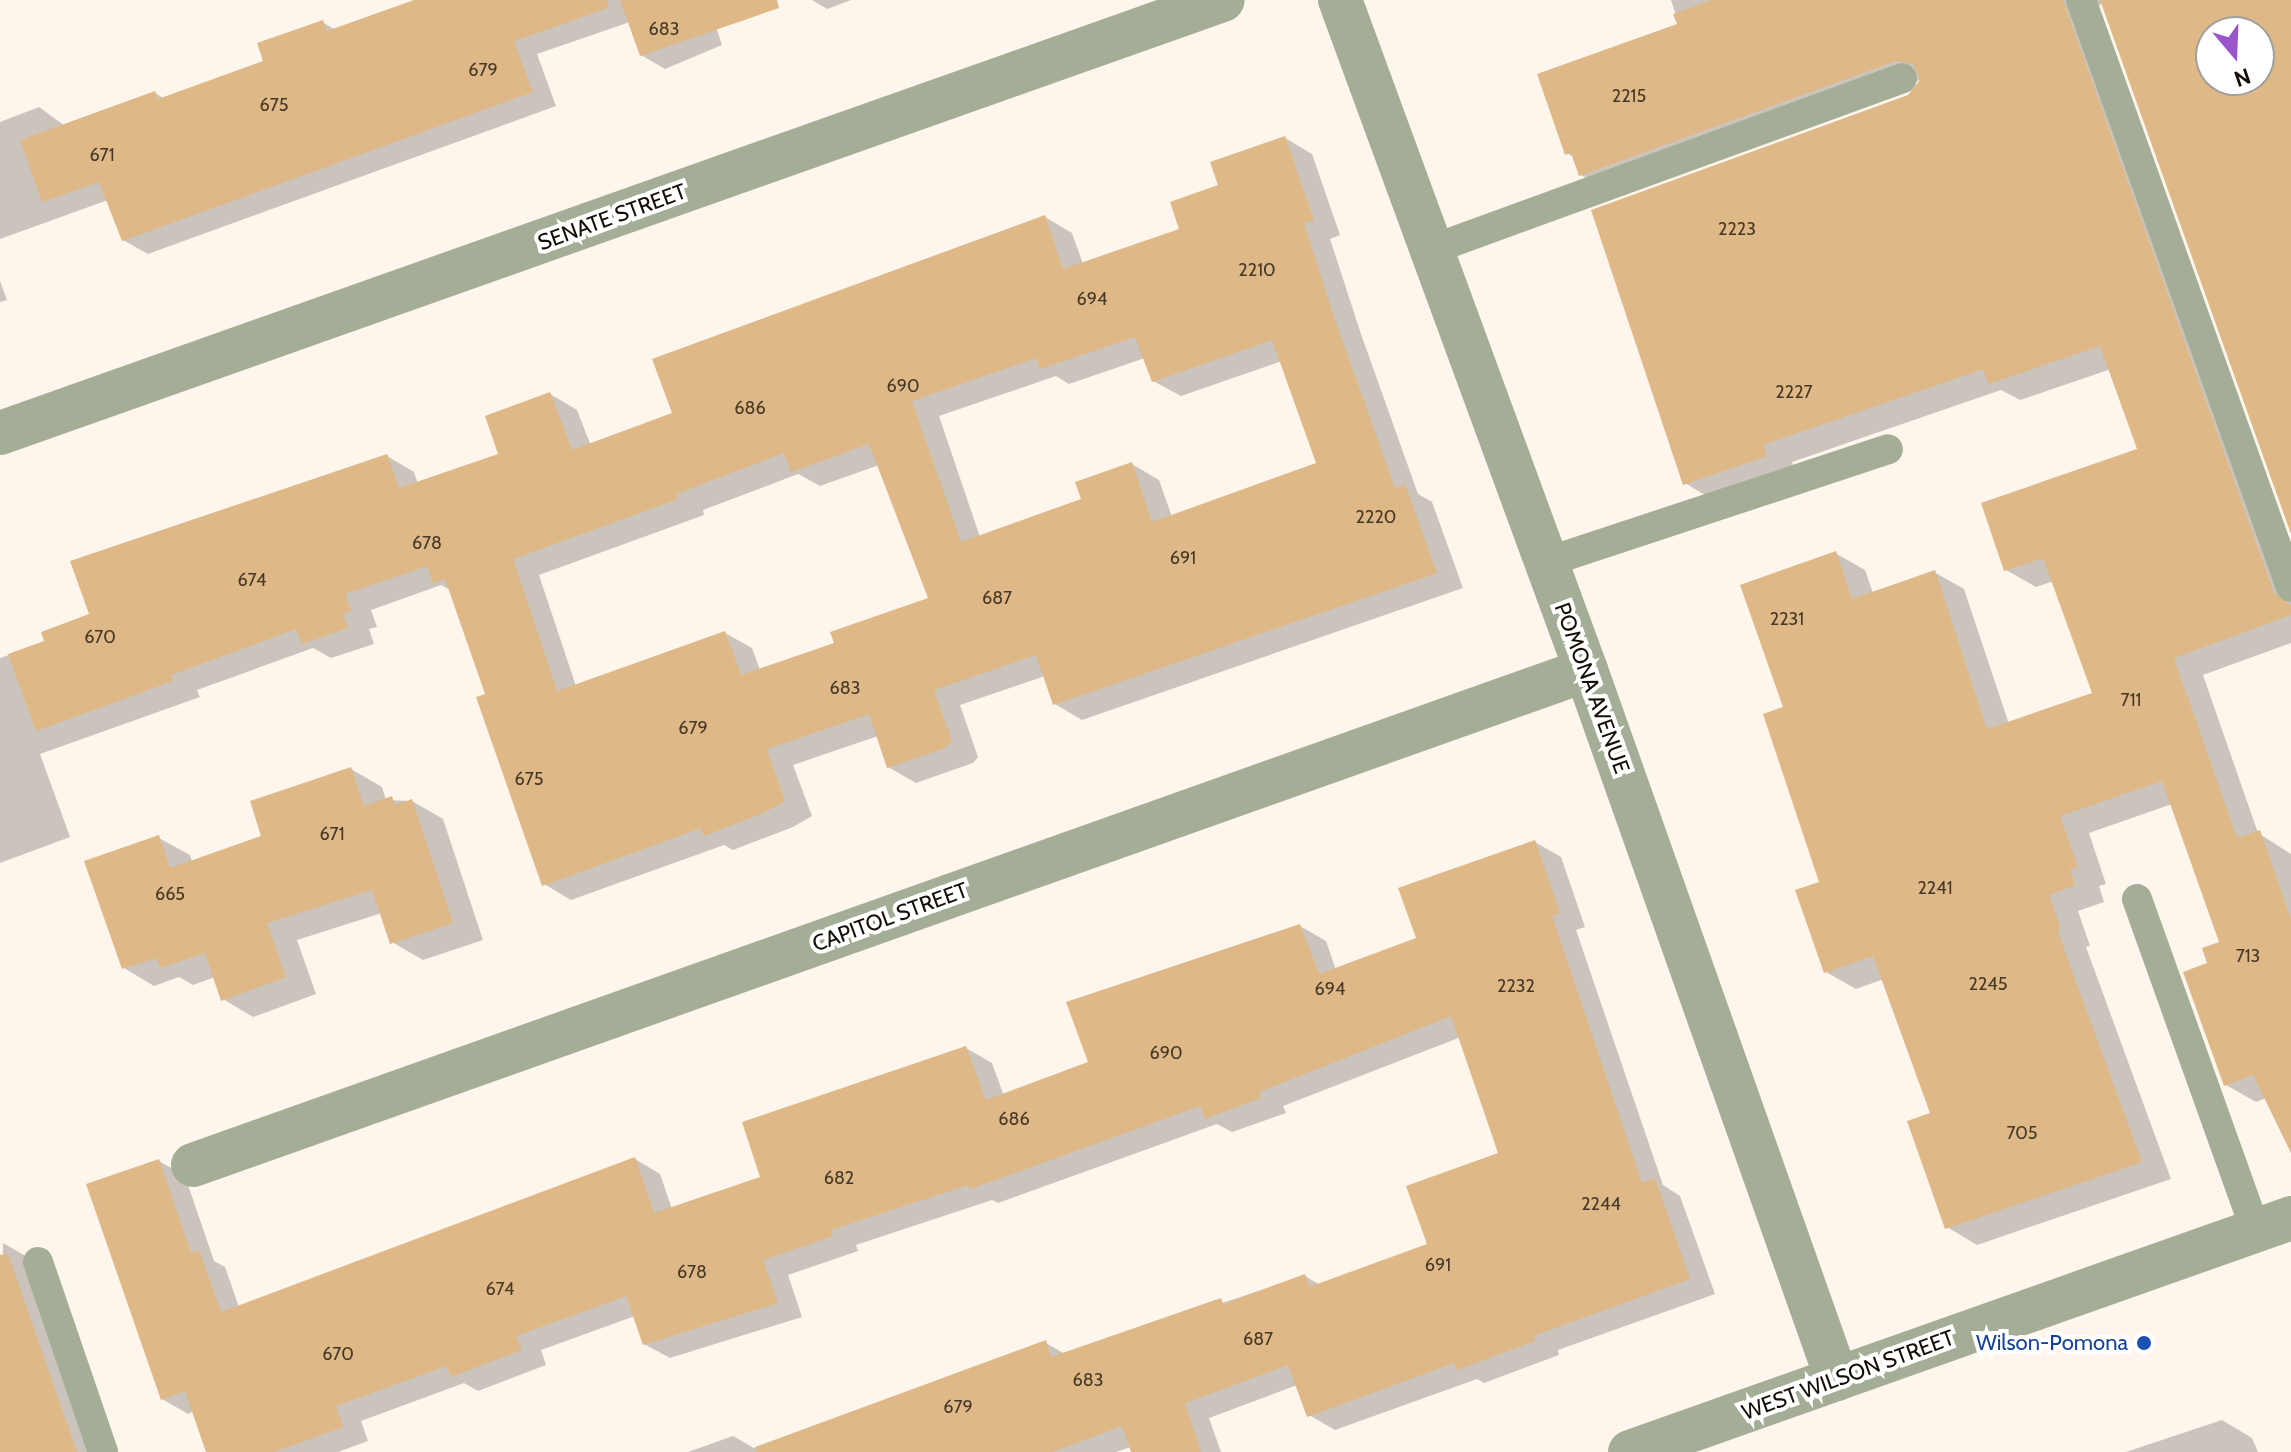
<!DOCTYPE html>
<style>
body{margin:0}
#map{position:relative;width:2291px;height:1452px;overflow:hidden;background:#fef6ec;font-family:Cabin,sans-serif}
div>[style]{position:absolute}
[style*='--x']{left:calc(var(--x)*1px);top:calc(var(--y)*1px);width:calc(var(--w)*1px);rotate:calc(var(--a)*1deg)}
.shadow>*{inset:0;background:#0003}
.building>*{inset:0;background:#deb886}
.service>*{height:30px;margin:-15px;padding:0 15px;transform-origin:15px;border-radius:15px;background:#a4ad95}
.minor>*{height:44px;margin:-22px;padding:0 22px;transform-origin:22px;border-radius:22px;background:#a4ad95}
.tertiary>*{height:44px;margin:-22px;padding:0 22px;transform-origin:22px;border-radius:22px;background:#a4ad95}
.dots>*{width:22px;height:22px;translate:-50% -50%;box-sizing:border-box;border:4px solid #fff;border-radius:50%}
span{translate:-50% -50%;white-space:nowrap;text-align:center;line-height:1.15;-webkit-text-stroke:8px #fff;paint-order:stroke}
.number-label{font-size:18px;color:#463826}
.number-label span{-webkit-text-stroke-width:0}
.street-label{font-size:22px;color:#140e06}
.transit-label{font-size:22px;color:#164399}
.right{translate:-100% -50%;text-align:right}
.north{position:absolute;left:2195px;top:16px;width:80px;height:80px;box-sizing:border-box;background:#fff;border:2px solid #a19f9b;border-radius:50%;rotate:161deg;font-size:22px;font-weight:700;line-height:32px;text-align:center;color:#140e06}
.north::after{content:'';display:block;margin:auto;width:28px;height:36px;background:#9a55ca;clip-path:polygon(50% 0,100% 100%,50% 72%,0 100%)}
</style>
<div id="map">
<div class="shadow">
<i style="clip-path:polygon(419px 0,707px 0,722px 45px,665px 69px,641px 55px,630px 22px,537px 54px,556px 106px,148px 254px,123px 240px,108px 200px,0 239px,0 122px,39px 107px,65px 126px,155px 93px,165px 99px,266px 62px,322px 22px,336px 30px)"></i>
<i style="clip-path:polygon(812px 0,851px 0,827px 9px)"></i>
<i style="clip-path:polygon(evenodd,1671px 0,2291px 0,2291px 528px,2103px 2px,2093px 13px,2291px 577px,2291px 643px,2203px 675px,2258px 833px,2291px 854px,2291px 1097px,2280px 1093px,2256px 1102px,2226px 1085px,2210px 965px,2221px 944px,2172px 804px,2089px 833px,2106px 884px,2099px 886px,2104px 902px,2078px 911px,2090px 946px,2086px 947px,2171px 1179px,1977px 1245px,1947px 1227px,1932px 1114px,1884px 979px,1856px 989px,1826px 972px,1822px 883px,1785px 708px,1835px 553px,1865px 570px,1873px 593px,1934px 572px,1964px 589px,2009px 724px,2095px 694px,2054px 581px,2036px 587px,2006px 570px,2140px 451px,2111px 369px,2020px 400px,2001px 390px,1792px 462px,1796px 473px,1715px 501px,1685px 483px,1909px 97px,1926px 78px,1611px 192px,1581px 175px,1575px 158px,1567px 153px,1679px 25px,1671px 0,2211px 32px,2259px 32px,2259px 80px,2211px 80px,2211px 32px)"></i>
<i style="clip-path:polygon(evenodd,1285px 138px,1312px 154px,1340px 235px,1330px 239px,1361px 334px,1418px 494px,1432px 502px,1463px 588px,1082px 720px,1055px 704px,1045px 676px,960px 705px,978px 757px,973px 763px,916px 783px,888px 767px,878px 736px,793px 765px,812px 816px,793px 827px,733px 850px,724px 845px,571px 900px,544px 884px,487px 695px,452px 591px,441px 585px,371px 610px,377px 627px,369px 629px,374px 644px,331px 658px,313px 648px,197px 690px,200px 697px,40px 754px,70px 837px,0 863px,0 658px,47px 642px,387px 456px,414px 472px,418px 484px,501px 455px,550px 394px,577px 410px,591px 446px,675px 414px,1045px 217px,1072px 233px,1083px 264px,1182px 230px,1221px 186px,1285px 138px,1145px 358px,1153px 381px,1181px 396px,1282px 361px,1319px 464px,1172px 517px,1159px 480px,1132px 464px,1084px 500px,980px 537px,939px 416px,1056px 376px,1069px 384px,1145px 358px,1285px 138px,879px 465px,930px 599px,837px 644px,760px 670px,752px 648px,725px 633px,576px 686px,539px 575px,704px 515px,703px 510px,798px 474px,820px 486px,879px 465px)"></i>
<i style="clip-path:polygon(0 281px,7px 300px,0 302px)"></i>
<i style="clip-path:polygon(351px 769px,382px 787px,386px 800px,412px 801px,443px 819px,483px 940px,423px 960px,392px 942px,382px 913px,297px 940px,316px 994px,253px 1017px,223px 999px,215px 977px,193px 985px,179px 977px,154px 986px,124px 968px,159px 838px,190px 855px,192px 862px,264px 838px)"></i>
<i style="clip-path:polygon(1535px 842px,1561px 857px,1585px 927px,1576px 930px,1663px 1185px,1680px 1196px,1715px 1294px,1558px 1350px,1559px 1355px,1484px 1383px,1477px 1379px,1335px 1430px,1309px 1415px,1297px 1385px,1209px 1418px,1221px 1452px,1133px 1452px,1131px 1447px,1116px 1452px,688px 1452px,733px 1436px,754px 1448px,1046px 1343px,1065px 1354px,1305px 1276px,1320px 1285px,1429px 1245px,1501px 1154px,1461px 1037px,1283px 1106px,1286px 1113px,1232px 1132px,1217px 1124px,998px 1203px,992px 1200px,856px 1245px,858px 1251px,788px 1275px,802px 1317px,670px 1358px,644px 1344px,635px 1316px,541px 1350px,546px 1365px,478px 1391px,464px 1383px,361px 1421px,368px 1441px,338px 1452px,208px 1452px,194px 1411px,188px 1414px,162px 1399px,159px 1161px,185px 1176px,214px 1261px,225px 1267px,239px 1307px,635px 1159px,660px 1174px,672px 1209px,763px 1178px,966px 1048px,992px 1063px,1004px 1096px,1091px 1063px,1300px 926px,1326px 941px,1336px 970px,1418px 940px)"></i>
<i style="clip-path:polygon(3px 1243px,24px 1255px,93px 1452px,0 1452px)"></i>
<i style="clip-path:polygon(2222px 1420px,2252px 1438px,2258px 1452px,2126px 1452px)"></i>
</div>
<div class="building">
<i style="clip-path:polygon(414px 0,607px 0,608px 8px,514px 41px,533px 92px,122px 241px,99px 182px,42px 202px,20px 140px,155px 91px,158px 99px,263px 61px,257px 43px,323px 20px,327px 31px)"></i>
<i style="clip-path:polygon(620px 0,777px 0,779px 8px,640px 56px)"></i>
<i style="clip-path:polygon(1712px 0,2063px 0,2274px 593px,2291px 605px,2291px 615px,2174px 658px,2237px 838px,2260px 830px,2291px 919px,2291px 1153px,2253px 1075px,2224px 1086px,2183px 972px,2207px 963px,2202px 948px,2219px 942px,2162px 781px,2060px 816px,2078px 867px,2070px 869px,2075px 885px,2049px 895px,2061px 929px,2057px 930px,2142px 1162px,1945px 1229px,1907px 1121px,1930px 1113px,1873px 956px,1824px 973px,1795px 890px,1819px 882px,1763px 714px,1783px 707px,1740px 585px,1836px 551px,1852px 599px,1935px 570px,1987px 729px,2092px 693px,2043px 558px,2004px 571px,1981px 503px,2137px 449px,2100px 346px,1988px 384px,1983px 369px,1763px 445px,1767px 456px,1683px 485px,1591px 210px,1908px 95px,1920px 80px,1913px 64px,1896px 61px,1579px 176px,1571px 153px,1565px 155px,1537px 74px,1677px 24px,1673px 14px)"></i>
<i style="clip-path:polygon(evenodd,2100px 0,2291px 0,2291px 534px,2100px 0,2211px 32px,2259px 32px,2259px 80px,2211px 80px,2211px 32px)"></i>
<i style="clip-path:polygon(evenodd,1285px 136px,1314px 220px,1304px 223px,1334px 317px,1395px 488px,1405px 484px,1437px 573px,1053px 705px,1036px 655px,934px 690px,952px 741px,945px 748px,887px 768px,869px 714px,767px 749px,785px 801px,765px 812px,704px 836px,701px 828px,542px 886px,476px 697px,485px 694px,445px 579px,433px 583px,427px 566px,345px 594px,351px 611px,343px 614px,348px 628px,302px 644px,296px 629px,171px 675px,173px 681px,36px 731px,8px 654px,44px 641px,41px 632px,89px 614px,70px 561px,387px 454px,399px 488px,498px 454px,485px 416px,550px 392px,572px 450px,672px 413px,652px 359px,1045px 215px,1063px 269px,1179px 229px,1170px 202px,1218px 185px,1210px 162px,1285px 136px,1135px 337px,1152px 382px,1272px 340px,1316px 463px,1152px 522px,1132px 462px,1075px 482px,1081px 499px,961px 542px,912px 401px,1036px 358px,1040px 369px,1135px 337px,1285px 136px,869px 444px,928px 598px,830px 632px,834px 643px,741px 675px,725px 631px,557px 691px,513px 559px,678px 499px,676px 494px,784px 453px,791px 472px,869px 444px)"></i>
<i style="clip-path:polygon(351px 767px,364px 806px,392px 796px,395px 805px,412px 799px,453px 923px,390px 944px,372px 890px,267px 923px,286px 977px,221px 1001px,205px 953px,161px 968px,156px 958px,122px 969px,84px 861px,159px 835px,170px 868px,261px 836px,250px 801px)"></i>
<i style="clip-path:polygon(1535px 840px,1560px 913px,1552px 916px,1642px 1183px,1655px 1178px,1690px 1279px,1533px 1336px,1535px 1341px,1457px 1370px,1454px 1363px,1307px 1417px,1288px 1365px,1185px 1403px,1201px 1452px,1131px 1452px,1122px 1426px,1052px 1452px,756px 1452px,755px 1447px,1046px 1340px,1051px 1357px,1221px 1298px,1223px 1304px,1305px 1274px,1309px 1287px,1427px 1244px,1406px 1186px,1498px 1153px,1451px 1016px,1259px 1092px,1261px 1098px,1205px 1119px,1200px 1106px,970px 1189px,968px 1185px,831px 1230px,833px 1236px,763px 1260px,778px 1303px,643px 1345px,626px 1296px,516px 1336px,522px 1350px,451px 1377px,446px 1366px,336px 1406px,343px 1427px,274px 1452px,206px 1452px,185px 1391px,161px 1400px,86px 1184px,159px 1159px,191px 1253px,199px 1250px,221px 1312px,635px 1157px,654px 1213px,760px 1177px,742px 1122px,966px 1046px,986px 1100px,1088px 1062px,1066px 1002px,1300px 924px,1319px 974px,1416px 938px,1398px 888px)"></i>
<i style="clip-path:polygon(8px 1254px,77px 1452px,0 1452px,0 1255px)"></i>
</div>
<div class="service">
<i style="--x:2081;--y:0;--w:623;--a:70.32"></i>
<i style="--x:1433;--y:249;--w:499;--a:-20"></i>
<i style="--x:1547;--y:562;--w:359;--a:-18.3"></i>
<i style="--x:2137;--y:899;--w:350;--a:70.3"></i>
<i style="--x:38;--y:1262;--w:201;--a:71.1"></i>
</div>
<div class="minor">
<i style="--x:1340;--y:0;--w:714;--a:69.84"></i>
<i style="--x:1586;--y:670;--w:752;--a:70.51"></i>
<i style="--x:0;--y:433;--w:1297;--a:-19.5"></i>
<i style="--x:193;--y:1165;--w:1478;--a:-19.56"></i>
</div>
<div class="tertiary">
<i style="--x:1630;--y:1452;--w:701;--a:-19.49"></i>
</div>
<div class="dots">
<i style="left:2144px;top:1343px;background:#1a4fb4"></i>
</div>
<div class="number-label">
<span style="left:664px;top:29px">683</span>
<span style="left:483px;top:70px">679</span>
<span style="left:1629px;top:96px">2215</span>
<span style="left:274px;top:105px">675</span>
<span style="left:102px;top:155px">671</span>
<span style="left:1737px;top:229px">2223</span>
<span style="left:1257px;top:270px">2210</span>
<span style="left:1092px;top:299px">694</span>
<span style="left:903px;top:386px">690</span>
<span style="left:1794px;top:392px">2227</span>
<span style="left:750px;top:408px">686</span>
<span style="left:1376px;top:517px">2220</span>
<span style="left:427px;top:543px">678</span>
<span style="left:1183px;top:558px">691</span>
<span style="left:252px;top:580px">674</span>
<span style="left:997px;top:598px">687</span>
<span style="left:1787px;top:619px">2231</span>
<span style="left:100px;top:637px">670</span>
<span style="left:845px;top:688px">683</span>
<span style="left:2131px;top:700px">711</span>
<span style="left:693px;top:728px">679</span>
<span style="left:529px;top:779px">675</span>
<span style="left:332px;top:834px">671</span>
<span style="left:1935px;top:888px">2241</span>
<span style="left:170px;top:894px">665</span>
<span style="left:2248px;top:956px">713</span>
<span style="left:1988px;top:984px">2245</span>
<span style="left:1516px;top:986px">2232</span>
<span style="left:1330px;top:989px">694</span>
<span style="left:1166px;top:1053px">690</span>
<span style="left:1014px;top:1119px">686</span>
<span style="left:2022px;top:1133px">705</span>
<span style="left:839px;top:1178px">682</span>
<span style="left:1601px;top:1204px">2244</span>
<span style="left:1438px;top:1265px">691</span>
<span style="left:692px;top:1272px">678</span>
<span style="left:500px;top:1289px">674</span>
<span style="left:1258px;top:1339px">687</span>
<span style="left:338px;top:1354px">670</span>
<span style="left:1088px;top:1380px">683</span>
<span style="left:958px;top:1407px">679</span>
</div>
<div class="street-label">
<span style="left:612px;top:217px;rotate:-20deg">SENATE STREET</span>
<span style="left:1592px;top:688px;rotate:70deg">POMONA AVENUE</span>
<span style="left:890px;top:917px;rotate:-20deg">CAPITOL STREET</span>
<span style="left:1848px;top:1375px;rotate:-20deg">WEST WILSON STREET</span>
</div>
<div class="transit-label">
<span class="right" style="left:2128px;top:1343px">Wilson-Pomona</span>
</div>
<div class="north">N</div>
</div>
